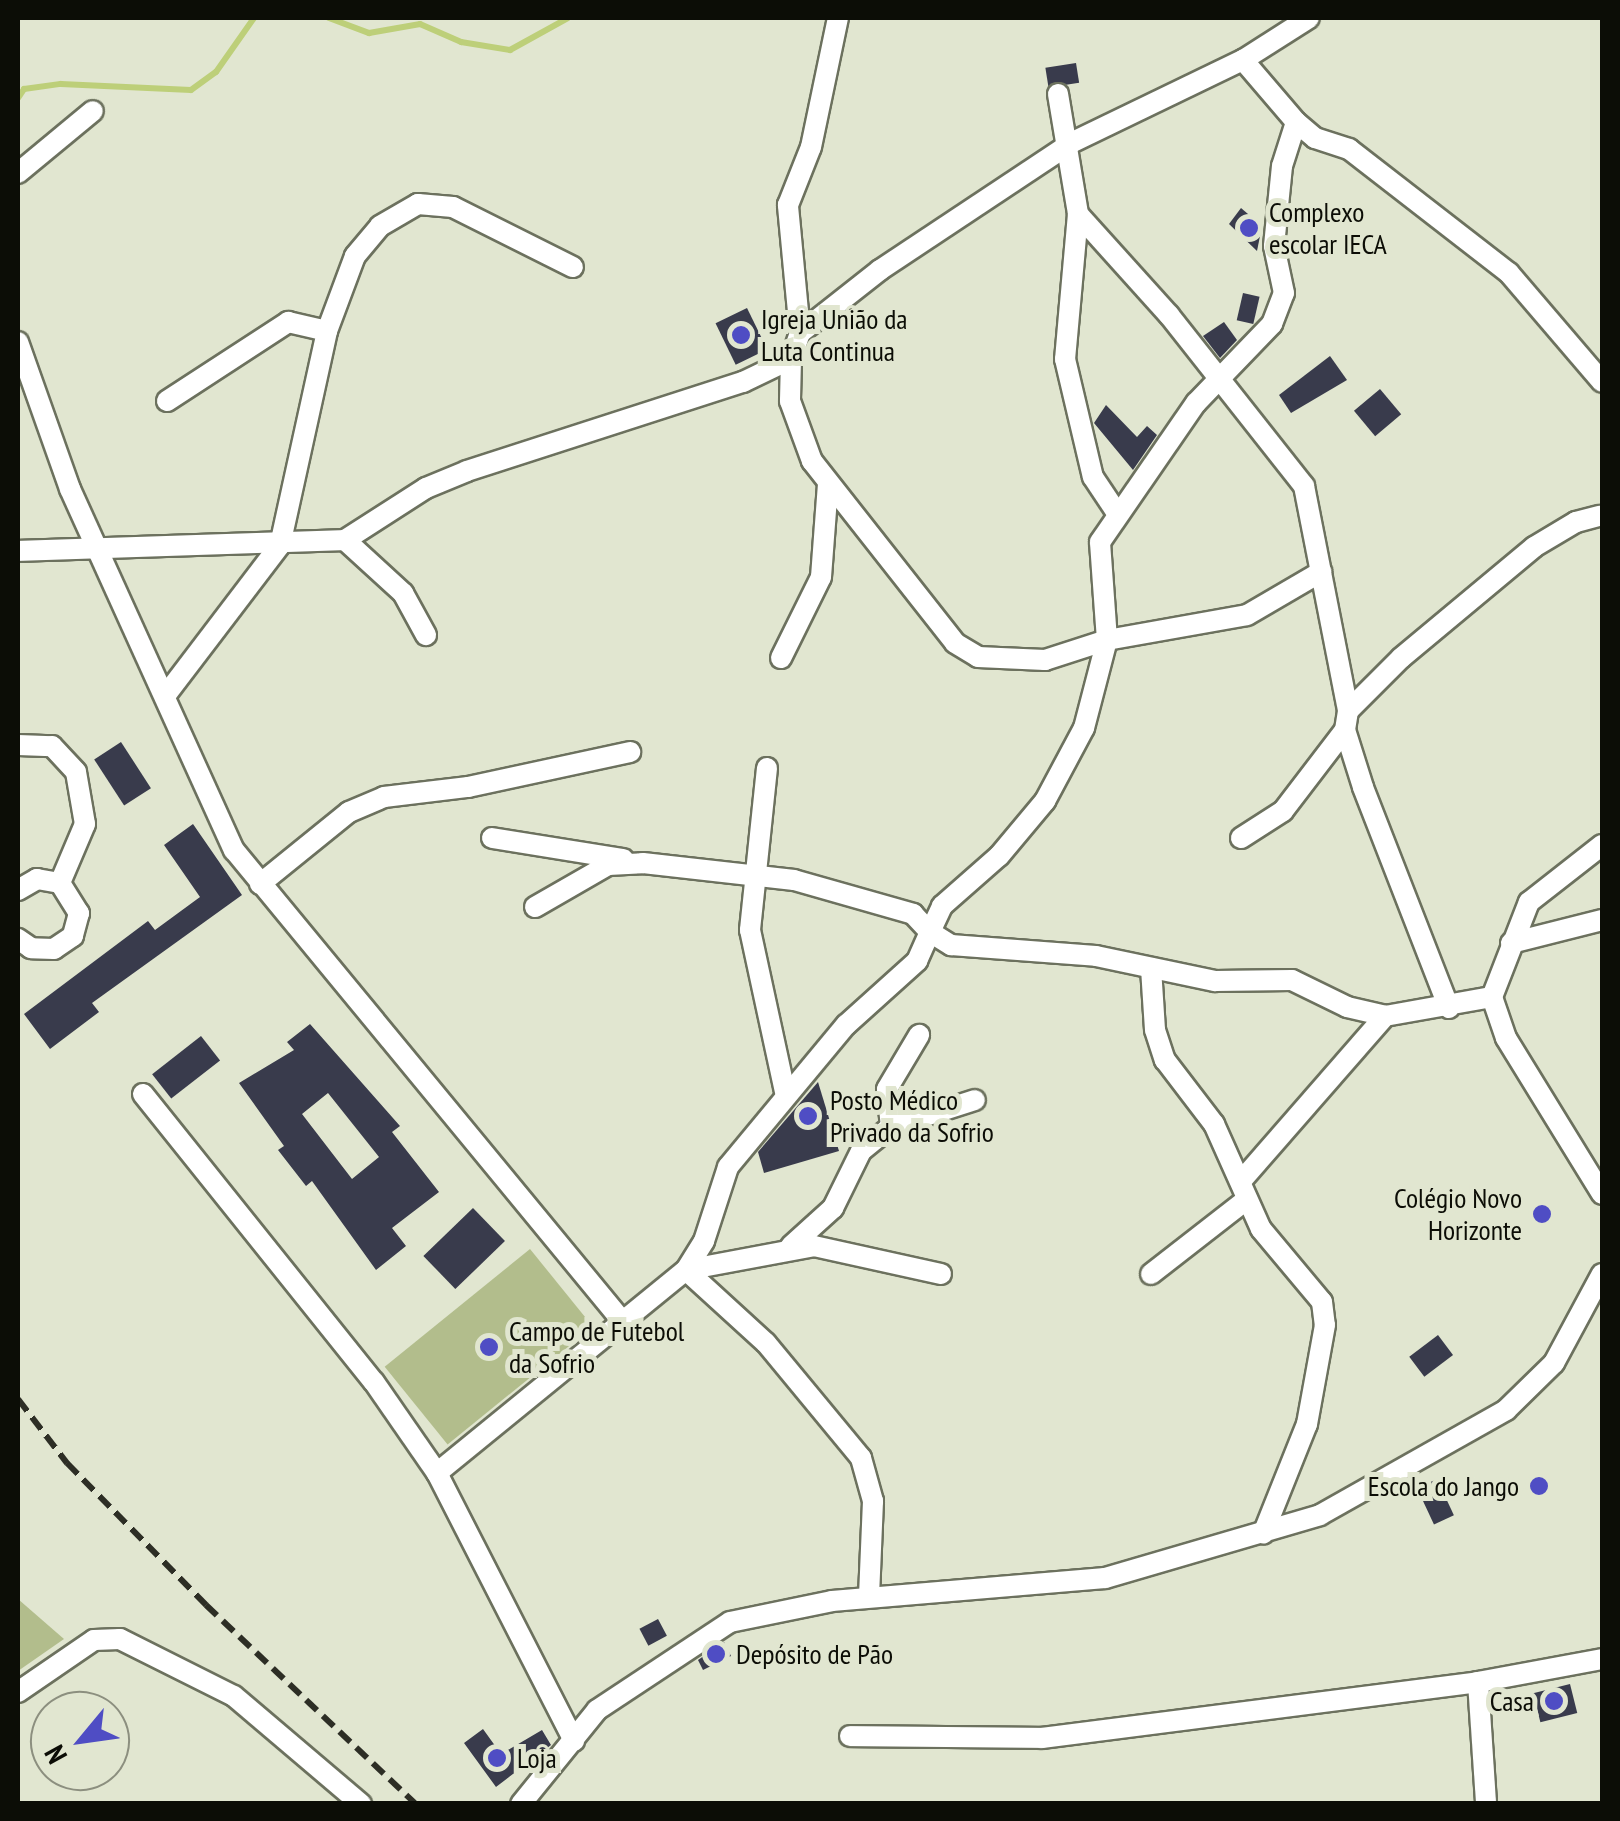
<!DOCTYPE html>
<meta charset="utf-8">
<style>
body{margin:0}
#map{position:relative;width:1620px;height:1821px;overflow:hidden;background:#e1e6d0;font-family:"PT Sans Narrow",sans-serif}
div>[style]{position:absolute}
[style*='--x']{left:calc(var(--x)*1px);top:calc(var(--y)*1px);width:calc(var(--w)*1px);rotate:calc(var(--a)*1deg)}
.green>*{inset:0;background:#b2bd8c;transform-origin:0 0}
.stream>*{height:6px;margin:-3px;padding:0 3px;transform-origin:3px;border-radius:3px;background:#bdcf79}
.building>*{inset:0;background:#393b4c;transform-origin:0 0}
.roads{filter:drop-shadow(2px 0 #6c715e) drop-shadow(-2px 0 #6c715e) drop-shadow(0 2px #6c715e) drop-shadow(0 -2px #6c715e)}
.minor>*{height:20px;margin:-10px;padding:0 10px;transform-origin:10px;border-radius:10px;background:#fff}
.rail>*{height:6px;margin-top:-3px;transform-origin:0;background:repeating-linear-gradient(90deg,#2d2e25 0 15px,transparent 0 23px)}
.dots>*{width:28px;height:28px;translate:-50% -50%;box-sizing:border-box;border:5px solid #e1e6d0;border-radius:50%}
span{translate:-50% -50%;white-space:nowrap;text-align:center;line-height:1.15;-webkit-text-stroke:10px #e1e6d0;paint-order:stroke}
.poi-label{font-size:28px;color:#0c0d06}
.left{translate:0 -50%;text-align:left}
.right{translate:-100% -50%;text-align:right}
.frame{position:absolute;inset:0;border:20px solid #0c0d06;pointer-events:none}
.north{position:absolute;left:30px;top:1691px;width:100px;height:100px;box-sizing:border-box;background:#e1e6d0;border:2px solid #8c8f7f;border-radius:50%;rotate:241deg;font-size:28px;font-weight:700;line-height:40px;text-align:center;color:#0c0d06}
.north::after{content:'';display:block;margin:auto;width:35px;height:45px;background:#4f4dc4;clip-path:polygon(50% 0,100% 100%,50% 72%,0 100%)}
</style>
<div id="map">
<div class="green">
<i style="left:530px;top:1249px;width:100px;height:187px;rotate:51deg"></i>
<i style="clip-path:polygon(18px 1599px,64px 1639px,18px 1671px)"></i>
</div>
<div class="stream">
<i style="--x:329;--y:18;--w:43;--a:20.6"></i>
<i style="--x:369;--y:33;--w:52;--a:-10"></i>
<i style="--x:420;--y:24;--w:45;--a:23.7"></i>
<i style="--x:461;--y:42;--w:50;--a:9.3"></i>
<i style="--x:510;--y:50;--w:66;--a:-28.9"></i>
<i style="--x:18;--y:98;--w:11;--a:-56"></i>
<i style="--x:24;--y:89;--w:37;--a:-8"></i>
<i style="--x:61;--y:84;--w:130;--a:2.6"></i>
<i style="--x:191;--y:90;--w:31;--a:-36"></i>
<i style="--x:216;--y:72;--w:66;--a:-54.9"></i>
</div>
<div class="building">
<i style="left:1076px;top:63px;width:20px;height:31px;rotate:81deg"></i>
<i style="clip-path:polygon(1241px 208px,1262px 226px,1257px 251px,1229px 224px)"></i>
<i style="left:1243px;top:293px;width:17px;height:28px;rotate:13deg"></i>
<i style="left:747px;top:308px;width:46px;height:35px;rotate:64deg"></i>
<i style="clip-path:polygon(1224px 322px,1237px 340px,1220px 358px,1203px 336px)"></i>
<i style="clip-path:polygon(1330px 356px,1347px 380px,1291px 413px,1279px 395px)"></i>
<i style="left:1380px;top:389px;width:33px;height:34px;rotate:50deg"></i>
<i style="clip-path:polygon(1106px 405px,1137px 437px,1147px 426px,1157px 435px,1133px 470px,1094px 423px)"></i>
<i style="left:121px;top:742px;width:55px;height:32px;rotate:57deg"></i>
<i style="clip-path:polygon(193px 824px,242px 895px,92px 1003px,99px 1012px,50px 1049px,24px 1014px,148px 921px,155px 930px,200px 897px,164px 845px)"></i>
<i style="clip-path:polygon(evenodd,310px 1024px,400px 1126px,392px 1132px,439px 1192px,392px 1228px,406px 1246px,376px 1270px,312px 1181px,306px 1186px,278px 1150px,284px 1146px,239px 1083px,294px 1050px,287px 1042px,310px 1024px,328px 1093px,379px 1157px,352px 1179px,302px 1114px,328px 1093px)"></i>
<i style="left:201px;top:1036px;width:31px;height:62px;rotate:52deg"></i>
<i style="clip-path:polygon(818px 1082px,839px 1151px,764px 1173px,758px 1152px)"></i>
<i style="left:473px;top:1208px;width:46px;height:69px;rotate:46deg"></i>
<i style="left:1438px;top:1335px;width:25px;height:36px;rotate:53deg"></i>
<i style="left:1437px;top:1479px;width:40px;height:22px;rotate:65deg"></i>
<i style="left:658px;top:1619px;width:19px;height:21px;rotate:62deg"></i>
<i style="clip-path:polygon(724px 1642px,731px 1656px,703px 1670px,698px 1660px)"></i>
<i style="left:1570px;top:1684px;width:30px;height:38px;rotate:76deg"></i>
<i style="clip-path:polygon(483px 1729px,501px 1754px,542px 1730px,551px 1745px,496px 1787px,464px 1743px)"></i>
</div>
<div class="roads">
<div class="minor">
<i style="--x:1243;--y:60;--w:82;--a:49.5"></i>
<i style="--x:1296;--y:122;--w:25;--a:40"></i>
<i style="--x:1315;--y:138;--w:36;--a:18"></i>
<i style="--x:1349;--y:149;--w:202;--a:37.8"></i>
<i style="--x:1509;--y:273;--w:143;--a:49.5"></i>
<i style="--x:1058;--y:94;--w:122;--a:80.5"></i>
<i style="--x:1078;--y:214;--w:146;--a:95.1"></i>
<i style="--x:1065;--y:359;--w:121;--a:76.7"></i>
<i style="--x:1093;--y:477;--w:43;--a:56.3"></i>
<i style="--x:18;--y:173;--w:97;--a:-39.6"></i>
<i style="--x:1078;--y:214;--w:136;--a:48"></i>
<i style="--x:1169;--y:315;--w:218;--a:51.7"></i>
<i style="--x:1304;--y:486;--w:229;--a:78.9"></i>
<i style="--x:800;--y:333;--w:129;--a:-95.4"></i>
<i style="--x:788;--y:205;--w:62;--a:-68.4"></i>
<i style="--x:811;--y:147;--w:132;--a:-78.2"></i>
<i style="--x:18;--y:342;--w:156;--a:70.5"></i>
<i style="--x:70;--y:489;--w:397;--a:65.6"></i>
<i style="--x:234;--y:850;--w:612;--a:50.51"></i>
<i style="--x:791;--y:359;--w:42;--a:91.4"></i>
<i style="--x:790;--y:401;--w:64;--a:69.9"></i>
<i style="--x:812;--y:461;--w:231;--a:51.8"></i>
<i style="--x:955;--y:643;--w:27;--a:31"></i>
<i style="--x:978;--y:657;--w:67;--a:2.6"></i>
<i style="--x:1045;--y:660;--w:65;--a:-17.9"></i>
<i style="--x:1107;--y:640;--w:142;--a:-10.1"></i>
<i style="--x:1247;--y:615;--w:86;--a:-30.2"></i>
<i style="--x:167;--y:401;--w:145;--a:-33.1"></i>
<i style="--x:288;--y:322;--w:40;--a:13"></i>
<i style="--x:345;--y:540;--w:79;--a:42.4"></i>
<i style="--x:403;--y:593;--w:48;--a:61.3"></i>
<i style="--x:18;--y:551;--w:327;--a:-1.9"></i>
<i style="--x:345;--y:540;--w:96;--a:-32.7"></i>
<i style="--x:426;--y:488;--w:44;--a:-22.5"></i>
<i style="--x:467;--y:471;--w:290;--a:-17.9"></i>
<i style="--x:743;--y:382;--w:53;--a:-25.6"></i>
<i style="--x:791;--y:359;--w:28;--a:-71"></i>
<i style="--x:800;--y:333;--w:102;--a:-38.2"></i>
<i style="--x:880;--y:270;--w:229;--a:-33.6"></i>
<i style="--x:1071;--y:143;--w:191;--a:-25.8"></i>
<i style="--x:1243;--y:60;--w:78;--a:-32.5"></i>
<i style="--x:781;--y:658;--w:90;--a:-63.7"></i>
<i style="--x:821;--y:577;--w:94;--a:-85.7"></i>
<i style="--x:165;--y:696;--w:190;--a:-52.7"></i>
<i style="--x:280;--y:545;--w:219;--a:-77.6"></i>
<i style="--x:327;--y:331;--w:80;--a:-69.5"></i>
<i style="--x:355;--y:256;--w:39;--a:-50"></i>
<i style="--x:380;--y:226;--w:44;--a:-30.1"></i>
<i style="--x:418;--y:204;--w:35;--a:5"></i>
<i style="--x:453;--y:207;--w:134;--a:26.6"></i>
<i style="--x:18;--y:745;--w:34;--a:2"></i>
<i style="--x:52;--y:746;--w:35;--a:47"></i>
<i style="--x:76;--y:772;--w:53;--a:80.2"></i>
<i style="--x:85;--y:824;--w:64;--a:113"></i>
<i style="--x:767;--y:768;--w:163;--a:96"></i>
<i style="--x:750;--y:930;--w:170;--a:77.8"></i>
<i style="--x:492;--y:838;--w:133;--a:9.1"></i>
<i style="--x:1241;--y:838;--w:50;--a:-32.7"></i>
<i style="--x:1283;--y:811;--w:102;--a:-52.6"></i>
<i style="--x:1602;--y:845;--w:93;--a:142"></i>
<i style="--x:1529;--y:902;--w:102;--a:111.3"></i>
<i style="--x:1492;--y:997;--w:43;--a:71.1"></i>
<i style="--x:1506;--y:1038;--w:183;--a:58.4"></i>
<i style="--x:260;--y:884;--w:114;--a:-39"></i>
<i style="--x:349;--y:812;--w:38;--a:-23"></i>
<i style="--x:384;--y:797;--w:85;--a:-6.8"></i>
<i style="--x:468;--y:787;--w:166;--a:-12.2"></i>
<i style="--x:18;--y:890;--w:22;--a:-30"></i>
<i style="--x:37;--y:879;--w:23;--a:10"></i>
<i style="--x:60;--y:883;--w:36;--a:58"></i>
<i style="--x:79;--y:913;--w:24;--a:105"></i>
<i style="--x:73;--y:936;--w:23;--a:146"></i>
<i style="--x:54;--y:949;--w:23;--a:-178"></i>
<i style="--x:31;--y:948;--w:16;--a:-145"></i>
<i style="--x:535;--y:907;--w:84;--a:-29.9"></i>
<i style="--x:608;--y:865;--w:35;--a:-3"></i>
<i style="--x:643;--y:863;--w:152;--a:6.4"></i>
<i style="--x:794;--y:880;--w:124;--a:15.9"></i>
<i style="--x:913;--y:914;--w:25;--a:47"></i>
<i style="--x:930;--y:932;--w:29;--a:-65"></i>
<i style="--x:942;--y:906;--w:76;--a:-41.3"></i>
<i style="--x:999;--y:856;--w:72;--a:-50.1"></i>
<i style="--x:1045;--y:801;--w:83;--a:-61.9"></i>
<i style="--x:1084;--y:728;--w:91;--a:-75.4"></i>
<i style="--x:1107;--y:640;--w:98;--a:-94.1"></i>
<i style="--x:1100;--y:542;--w:169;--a:-55.4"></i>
<i style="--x:1196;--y:403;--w:110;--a:-46.1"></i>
<i style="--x:1272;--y:324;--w:33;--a:-69"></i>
<i style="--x:1284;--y:293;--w:48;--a:-102"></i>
<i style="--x:1274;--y:246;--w:80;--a:-84.3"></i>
<i style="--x:1282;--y:166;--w:46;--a:-72.3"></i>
<i style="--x:1511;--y:943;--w:94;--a:-14.2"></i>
<i style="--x:1151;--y:968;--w:62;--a:86.3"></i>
<i style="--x:1155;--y:1030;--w:32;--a:72"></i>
<i style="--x:1165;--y:1060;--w:81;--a:52.6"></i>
<i style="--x:1214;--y:1124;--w:115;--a:65.9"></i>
<i style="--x:1261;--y:1229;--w:95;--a:50.1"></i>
<i style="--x:1322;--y:1302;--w:23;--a:83"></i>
<i style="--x:1325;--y:1325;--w:101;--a:100.3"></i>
<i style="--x:1307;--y:1424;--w:118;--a:111.8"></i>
<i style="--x:1449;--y:1008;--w:237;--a:-111.3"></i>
<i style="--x:1363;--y:787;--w:60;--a:-107.5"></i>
<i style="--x:1345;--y:730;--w:19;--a:-81"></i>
<i style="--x:1348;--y:711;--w:75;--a:-45"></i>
<i style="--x:1401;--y:658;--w:173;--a:-39.8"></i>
<i style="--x:1534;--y:547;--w:49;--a:-30.8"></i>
<i style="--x:1576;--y:522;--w:24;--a:-15"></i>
<i style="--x:143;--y:1094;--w:369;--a:51.3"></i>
<i style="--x:374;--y:1382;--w:111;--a:55.3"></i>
<i style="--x:437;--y:1473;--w:301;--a:62.9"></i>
<i style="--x:891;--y:1127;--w:38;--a:-96"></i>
<i style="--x:887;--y:1089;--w:63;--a:-59.3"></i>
<i style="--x:1242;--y:1180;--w:218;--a:-48.9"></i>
<i style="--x:791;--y:1246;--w:57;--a:-42.1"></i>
<i style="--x:833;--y:1208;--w:64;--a:-63.8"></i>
<i style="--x:861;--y:1151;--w:38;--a:-39"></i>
<i style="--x:891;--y:1127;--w:88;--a:-17.8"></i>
<i style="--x:686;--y:1270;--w:108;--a:42.4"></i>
<i style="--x:766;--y:1343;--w:149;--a:50.4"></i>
<i style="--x:861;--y:1458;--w:45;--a:74.4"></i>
<i style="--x:873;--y:1501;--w:96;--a:92.4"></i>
<i style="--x:686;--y:1270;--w:130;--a:-10.6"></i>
<i style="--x:814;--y:1246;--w:130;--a:12.4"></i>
<i style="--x:1151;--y:1274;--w:120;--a:-37.9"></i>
<i style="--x:437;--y:1473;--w:321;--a:-39.2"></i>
<i style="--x:686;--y:1270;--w:34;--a:-58"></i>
<i style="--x:704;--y:1241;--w:78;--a:-72"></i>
<i style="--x:728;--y:1167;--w:185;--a:-50.3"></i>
<i style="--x:846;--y:1025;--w:96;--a:-42"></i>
<i style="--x:917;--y:961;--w:32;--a:-66"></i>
<i style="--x:930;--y:932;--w:25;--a:32"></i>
<i style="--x:951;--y:945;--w:145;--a:4.3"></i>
<i style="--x:1096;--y:956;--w:122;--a:11.9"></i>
<i style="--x:1215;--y:981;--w:77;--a:-0.7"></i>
<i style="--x:1292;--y:980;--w:61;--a:26.1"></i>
<i style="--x:1347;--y:1007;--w:39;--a:13"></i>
<i style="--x:1385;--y:1016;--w:109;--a:-10.1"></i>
<i style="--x:1478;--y:1682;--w:122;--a:86.2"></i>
<i style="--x:18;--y:1692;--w:92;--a:-34.4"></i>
<i style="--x:94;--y:1640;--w:26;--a:-2"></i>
<i style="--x:120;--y:1639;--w:127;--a:26.6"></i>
<i style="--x:234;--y:1696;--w:167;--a:40.4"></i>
<i style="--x:850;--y:1736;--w:192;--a:0.6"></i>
<i style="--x:1042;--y:1738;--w:440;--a:-7.3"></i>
<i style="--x:1478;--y:1682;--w:126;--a:-10.5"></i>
<i style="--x:521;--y:1804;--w:121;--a:-51"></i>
<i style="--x:597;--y:1710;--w:159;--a:-33.5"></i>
<i style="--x:730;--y:1622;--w:104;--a:-11.6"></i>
<i style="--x:832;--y:1601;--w:274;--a:-4.8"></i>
<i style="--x:1105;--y:1578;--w:224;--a:-16.3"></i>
<i style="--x:1320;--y:1515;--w:214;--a:-29.4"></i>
<i style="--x:1506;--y:1410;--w:67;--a:-44.4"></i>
<i style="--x:1554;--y:1363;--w:101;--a:-61.7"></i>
</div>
</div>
<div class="rail">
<i style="--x:18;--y:1399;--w:81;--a:52.6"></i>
<i style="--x:67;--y:1463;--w:199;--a:45.6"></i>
<i style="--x:206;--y:1605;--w:289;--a:43.5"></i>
</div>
<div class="dots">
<i style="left:1249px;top:228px;background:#4f4dc4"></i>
<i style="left:741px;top:335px;background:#4f4dc4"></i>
<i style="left:808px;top:1116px;background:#4f4dc4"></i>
<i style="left:1542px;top:1214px;background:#4f4dc4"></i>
<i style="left:489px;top:1347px;background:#4f4dc4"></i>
<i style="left:1539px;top:1486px;background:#4f4dc4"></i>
<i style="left:716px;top:1654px;background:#4f4dc4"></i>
<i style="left:1554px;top:1701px;background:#4f4dc4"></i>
<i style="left:497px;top:1758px;background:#4f4dc4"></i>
</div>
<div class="poi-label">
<span class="left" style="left:1269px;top:228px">Complexo<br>escolar IECA</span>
<span class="left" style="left:761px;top:335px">Igreja União da<br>Luta Continua</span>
<span class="left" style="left:830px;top:1116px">Posto Médico<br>Privado da Sofrio</span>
<span class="right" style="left:1522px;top:1214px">Colégio Novo<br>Horizonte</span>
<span class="left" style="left:509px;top:1347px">Campo de Futebol<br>da Sofrio</span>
<span class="right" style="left:1519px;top:1486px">Escola do Jango</span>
<span class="left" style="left:736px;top:1654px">Depósito de Pão</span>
<span class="right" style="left:1534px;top:1701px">Casa</span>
<span class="left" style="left:517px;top:1758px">Loja</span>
</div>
<div class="frame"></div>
<div class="north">N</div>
</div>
